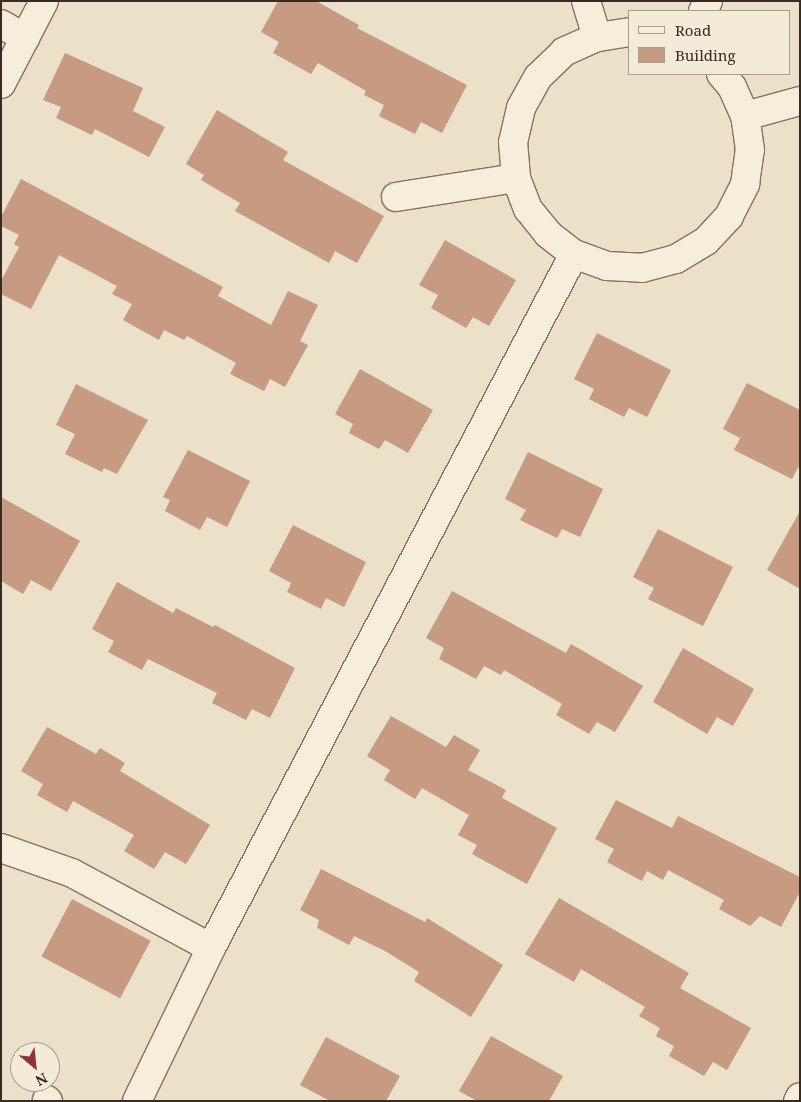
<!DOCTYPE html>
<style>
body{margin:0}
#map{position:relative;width:801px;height:1102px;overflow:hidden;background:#ebe0c8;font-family:"Noto Serif",serif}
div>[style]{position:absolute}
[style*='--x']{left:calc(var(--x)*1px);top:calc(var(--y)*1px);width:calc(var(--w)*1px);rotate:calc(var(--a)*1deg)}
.building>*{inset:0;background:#c69b81;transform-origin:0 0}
.roads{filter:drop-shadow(1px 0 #86725f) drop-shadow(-1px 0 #86725f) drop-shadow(0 1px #86725f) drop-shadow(0 -1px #86725f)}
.minor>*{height:28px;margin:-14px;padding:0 14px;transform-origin:14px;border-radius:14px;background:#f6eddb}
span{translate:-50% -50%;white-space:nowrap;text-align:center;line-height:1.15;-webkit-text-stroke:5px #f3ead7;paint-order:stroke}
.frame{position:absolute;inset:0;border:2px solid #382b21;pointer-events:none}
.legend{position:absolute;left:628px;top:10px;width:162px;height:65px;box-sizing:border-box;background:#f3ead7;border:1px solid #a89e8e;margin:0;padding:6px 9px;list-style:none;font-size:15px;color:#382b21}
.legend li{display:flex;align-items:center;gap:10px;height:25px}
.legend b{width:25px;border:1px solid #a89e8e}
.north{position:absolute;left:10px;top:1042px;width:50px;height:50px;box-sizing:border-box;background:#f3ead7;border:1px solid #a89e8e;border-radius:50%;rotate:152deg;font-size:14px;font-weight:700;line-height:20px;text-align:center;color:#382b21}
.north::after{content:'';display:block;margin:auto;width:18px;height:22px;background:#903337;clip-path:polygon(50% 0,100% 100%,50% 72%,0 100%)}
</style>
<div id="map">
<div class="building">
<i style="clip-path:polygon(278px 1px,316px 1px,359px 25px,357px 28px,467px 85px,442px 133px,421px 122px,415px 134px,379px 116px,384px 105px,364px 95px,366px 91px,318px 63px,311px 74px,273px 53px,279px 42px,261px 32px)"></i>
<i style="clip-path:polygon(65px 53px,143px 88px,133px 111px,165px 127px,149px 157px,95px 129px,92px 135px,56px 118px,61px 107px,43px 100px)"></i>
<i style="clip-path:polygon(217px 110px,288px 152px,283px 160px,384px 216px,357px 263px,335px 251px,329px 263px,235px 211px,240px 203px,201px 180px,204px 175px,186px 164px)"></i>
<i style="clip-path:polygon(21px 179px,223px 287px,218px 296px,271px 325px,288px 291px,318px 305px,300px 341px,308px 345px,285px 387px,270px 379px,264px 391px,230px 374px,236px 363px,187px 336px,184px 340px,164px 330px,159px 340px,123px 320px,132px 304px,112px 294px,117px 286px,59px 255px,31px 309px,1px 294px,1px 281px,19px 247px,14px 244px,19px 235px,1px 226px,1px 217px)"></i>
<i style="clip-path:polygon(445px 240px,516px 280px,489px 326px,473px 317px,466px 328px,431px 308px,438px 295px,419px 285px)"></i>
<i style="clip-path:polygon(597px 333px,671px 370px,647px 417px,629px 408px,624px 417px,589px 399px,594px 389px,574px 379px)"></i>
<i style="clip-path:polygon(360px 369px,433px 410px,408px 453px,385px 440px,379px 449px,349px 433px,353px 424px,335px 414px)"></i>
<i style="clip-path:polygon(747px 383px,800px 410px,800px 464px,792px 479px,734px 450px,740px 438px,723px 429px)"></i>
<i style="clip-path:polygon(76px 384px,148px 420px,117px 474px,104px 468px,102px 472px,65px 454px,75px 434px,56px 425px)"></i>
<i style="clip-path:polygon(188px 450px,250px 481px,227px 527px,207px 517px,200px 530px,165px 511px,170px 500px,163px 497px)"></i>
<i style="clip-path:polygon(528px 452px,603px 489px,580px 537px,562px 529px,557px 538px,520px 520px,526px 510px,505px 499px)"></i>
<i style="clip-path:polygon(1px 497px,80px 541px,51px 591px,31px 580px,23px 594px,1px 581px)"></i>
<i style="clip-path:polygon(800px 511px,800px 589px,767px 570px)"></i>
<i style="clip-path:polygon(293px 525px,366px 562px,344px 607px,326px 598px,321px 609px,287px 592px,291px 583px,269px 571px)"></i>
<i style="clip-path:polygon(658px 529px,733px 567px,703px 626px,648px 599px,654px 588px,633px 577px)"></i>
<i style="clip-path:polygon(117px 582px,173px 613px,176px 608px,213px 627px,215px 625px,295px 668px,270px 718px,252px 709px,246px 720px,212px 703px,217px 693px,148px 659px,142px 670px,108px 652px,114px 641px,92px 629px)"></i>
<i style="clip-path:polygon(452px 591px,566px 653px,571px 644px,643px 686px,615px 732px,597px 722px,589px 734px,556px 715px,562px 704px,504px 670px,501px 675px,484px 666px,476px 679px,439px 659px,444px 648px,426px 638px)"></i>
<i style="clip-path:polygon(683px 648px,754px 689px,733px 726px,717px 717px,707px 734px,653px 702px)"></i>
<i style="clip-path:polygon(391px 716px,446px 747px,454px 735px,480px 750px,468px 770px,506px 790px,502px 798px,557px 828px,527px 884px,472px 854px,477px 845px,458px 835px,469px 815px,422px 788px,415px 799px,384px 780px,390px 770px,367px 756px)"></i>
<i style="clip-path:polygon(47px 727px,96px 754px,100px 748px,125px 763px,120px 771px,210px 825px,186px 864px,165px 852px,154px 869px,124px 851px,134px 835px,73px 801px,67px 812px,37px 795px,43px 784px,21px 771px)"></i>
<i style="clip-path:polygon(616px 800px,672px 828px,678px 816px,800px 877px,800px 892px,781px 927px,760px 916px,750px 926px,719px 909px,724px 900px,668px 870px,663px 880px,647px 871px,642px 881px,607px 862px,614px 849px,595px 839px)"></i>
<i style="clip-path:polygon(321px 869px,425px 922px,427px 918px,503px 965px,471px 1017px,414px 981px,419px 972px,385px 951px,354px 936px,349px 945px,317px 928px,319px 920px,300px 910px)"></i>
<i style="clip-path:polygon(559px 898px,689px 973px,680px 988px,751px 1028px,727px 1070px,713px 1062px,704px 1076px,669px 1056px,674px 1046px,656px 1036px,660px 1028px,639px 1016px,645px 1007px,581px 969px,574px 982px,525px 954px)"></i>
<i style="left:72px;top:899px;width:89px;height:65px;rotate:28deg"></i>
<i style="clip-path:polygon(491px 1036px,563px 1076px,549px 1101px,477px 1101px,459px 1091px)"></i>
<i style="clip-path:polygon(326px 1037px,400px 1076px,386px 1101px,330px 1101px,300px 1085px)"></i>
</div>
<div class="roads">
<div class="minor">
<i style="--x:586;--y:1;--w:38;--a:73"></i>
<i style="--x:703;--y:11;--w:11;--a:-63"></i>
<i style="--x:1;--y:24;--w:28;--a:30"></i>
<i style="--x:630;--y:32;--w:33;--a:171"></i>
<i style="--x:597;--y:37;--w:36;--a:156"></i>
<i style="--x:564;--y:52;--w:36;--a:136"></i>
<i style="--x:538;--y:77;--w:35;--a:119"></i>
<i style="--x:521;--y:108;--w:35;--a:103"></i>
<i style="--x:513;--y:142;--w:36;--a:85"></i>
<i style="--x:516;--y:178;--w:33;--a:69"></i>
<i style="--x:528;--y:209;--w:32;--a:51"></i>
<i style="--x:548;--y:234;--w:33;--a:38"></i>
<i style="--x:574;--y:254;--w:35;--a:20"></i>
<i style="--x:607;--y:266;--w:35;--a:3"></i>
<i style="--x:642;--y:268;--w:35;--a:-15"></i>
<i style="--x:676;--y:259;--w:35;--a:-31"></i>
<i style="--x:706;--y:241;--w:34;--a:-47"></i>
<i style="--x:729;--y:216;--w:36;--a:-63"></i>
<i style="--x:745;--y:184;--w:34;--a:-82"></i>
<i style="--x:750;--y:150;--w:34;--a:-98"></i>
<i style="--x:745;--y:116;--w:32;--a:-114"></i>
<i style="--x:732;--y:87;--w:17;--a:-130"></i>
<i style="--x:1;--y:84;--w:93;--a:-62.6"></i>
<i style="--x:745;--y:116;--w:57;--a:-15.3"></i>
<i style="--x:396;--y:197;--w:121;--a:-9"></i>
<i style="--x:1;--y:848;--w:75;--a:19.4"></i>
<i style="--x:72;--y:873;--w:158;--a:28.3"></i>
<i style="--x:47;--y:1100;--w:1;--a:45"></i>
<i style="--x:137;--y:1101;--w:170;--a:-64.2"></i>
<i style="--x:211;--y:948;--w:783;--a:-62.39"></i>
<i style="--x:798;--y:1101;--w:4;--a:-63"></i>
</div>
</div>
<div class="frame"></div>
<ul class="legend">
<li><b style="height:6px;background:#f6eddb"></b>Road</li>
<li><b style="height:14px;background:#c69b81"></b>Building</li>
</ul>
<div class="north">N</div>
</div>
